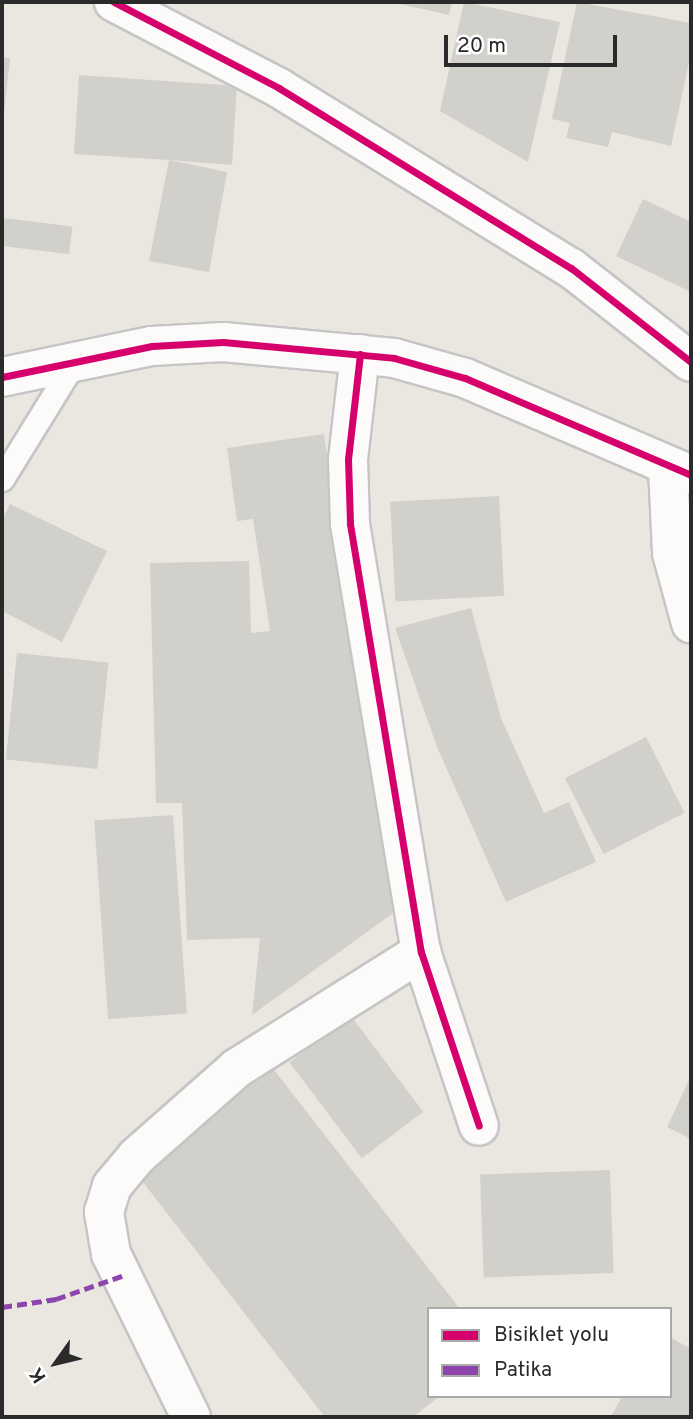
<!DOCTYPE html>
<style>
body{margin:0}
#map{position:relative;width:693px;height:1419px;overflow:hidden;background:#e9e7e0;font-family:Overpass,sans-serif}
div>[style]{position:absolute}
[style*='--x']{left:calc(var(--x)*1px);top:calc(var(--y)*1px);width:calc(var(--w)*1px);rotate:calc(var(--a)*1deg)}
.building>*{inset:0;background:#d2d0cb;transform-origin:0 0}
.roads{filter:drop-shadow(2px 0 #c6c5c6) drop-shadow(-2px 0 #c6c5c6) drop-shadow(0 2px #c6c5c6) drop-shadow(0 -2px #c6c5c6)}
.service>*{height:23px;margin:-11.5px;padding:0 11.5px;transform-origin:11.5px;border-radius:11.5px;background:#fcfbfa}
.minor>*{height:38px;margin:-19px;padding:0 19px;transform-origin:19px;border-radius:19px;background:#fcfbfa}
.tertiary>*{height:38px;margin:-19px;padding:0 19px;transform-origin:19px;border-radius:19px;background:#fcfbfa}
.quiet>*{height:5px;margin-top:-2.5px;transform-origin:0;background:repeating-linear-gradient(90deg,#8e44ad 0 10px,transparent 0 15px)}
.cycleway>*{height:7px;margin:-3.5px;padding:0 3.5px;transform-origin:3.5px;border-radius:3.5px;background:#d6006c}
span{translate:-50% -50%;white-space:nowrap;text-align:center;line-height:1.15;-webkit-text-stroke:5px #fff;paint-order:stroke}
.frame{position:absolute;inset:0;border:4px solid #2a2a2a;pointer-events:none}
.legend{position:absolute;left:427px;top:1307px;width:245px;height:91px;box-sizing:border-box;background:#fff;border:2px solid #aaa;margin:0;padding:9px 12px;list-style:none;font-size:21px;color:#2a2a2a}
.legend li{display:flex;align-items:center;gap:14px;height:35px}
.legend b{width:35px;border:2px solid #aaa}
.north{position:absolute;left:21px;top:1328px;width:70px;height:70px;-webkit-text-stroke:5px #fff;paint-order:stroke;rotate:236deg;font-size:19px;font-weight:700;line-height:28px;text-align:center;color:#2a2a2a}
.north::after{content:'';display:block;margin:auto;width:24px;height:32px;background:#2a2a2a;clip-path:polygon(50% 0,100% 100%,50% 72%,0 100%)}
.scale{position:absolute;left:444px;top:35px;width:173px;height:32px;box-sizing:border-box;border:4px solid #2a2a2a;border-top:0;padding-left:9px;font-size:21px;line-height:24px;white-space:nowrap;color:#2a2a2a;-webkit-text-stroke:5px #fff;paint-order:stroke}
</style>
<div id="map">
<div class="building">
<i style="clip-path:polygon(391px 2px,452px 2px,449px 15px)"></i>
<i style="clip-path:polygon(464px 2px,560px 22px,528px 162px,440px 111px)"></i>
<i style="clip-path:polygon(577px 2px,691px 23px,691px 53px,671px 146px,612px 132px,608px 147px,566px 138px,570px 123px,552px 119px)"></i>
<i style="clip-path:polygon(2px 57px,10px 58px,4px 113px,2px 113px)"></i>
<i style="clip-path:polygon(79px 75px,237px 86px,232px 165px,169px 160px,227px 172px,209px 272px,149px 261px,169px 160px,74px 154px)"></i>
<i style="clip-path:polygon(643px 199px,691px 222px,691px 292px,616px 256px)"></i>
<i style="left:3px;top:218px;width:70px;height:28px;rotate:7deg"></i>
<i style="clip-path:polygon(324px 434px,350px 620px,403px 906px,252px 1015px,260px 938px,187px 940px,182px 803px,156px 803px,150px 563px,249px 561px,251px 633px,270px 631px,253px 519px,237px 521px,227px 448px)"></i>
<i style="left:499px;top:496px;width:100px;height:109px;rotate:87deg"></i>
<i style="clip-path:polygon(10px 504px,107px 551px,62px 642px,2px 611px,2px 520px)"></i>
<i style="clip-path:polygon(471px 608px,501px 718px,544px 813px,569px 802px,596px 862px,506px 902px,437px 747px,395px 628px)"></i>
<i style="left:17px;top:653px;width:92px;height:107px;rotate:6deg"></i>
<i style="left:646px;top:737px;width:85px;height:91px;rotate:63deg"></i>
<i style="left:173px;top:815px;width:199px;height:79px;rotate:86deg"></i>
<i style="left:351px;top:1016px;width:120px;height:77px;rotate:53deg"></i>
<i style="clip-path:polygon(271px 1066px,460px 1309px,429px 1309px,429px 1396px,440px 1396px,413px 1417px,325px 1417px,135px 1172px)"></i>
<i style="clip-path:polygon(691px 1076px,691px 1139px,667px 1127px)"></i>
<i style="left:610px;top:1170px;width:103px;height:130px;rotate:88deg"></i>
<i style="clip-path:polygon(670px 1337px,691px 1349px,691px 1417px,611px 1417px,622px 1396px,670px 1396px)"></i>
</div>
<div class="roads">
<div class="service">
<i style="--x:2;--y:479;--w:141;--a:-58.3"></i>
</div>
<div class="minor">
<i style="--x:114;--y:2;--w:186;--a:27.5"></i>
<i style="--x:279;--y:88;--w:343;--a:31.7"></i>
<i style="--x:571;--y:268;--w:152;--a:38.1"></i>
<i style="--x:360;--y:354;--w:106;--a:96.5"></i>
<i style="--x:348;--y:459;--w:65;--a:88.2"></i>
<i style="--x:350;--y:524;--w:434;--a:80.6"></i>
<i style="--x:421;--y:952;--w:183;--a:71.6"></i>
<i style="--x:668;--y:467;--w:86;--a:87.3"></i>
<i style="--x:672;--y:553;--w:73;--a:74.8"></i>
<i style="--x:191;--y:1417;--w:182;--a:-116.1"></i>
<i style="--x:111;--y:1254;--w:43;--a:-99.5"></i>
<i style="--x:104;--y:1212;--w:27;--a:-73"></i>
<i style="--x:112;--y:1186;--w:38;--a:-50"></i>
<i style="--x:136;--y:1157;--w:135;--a:-41.4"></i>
<i style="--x:237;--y:1068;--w:218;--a:-32.2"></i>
</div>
<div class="tertiary">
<i style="--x:2;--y:377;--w:153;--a:-11.7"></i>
<i style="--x:152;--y:346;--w:71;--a:-3.2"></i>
<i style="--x:223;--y:342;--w:172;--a:5.3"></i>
<i style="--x:394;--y:358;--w:74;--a:15.7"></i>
<i style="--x:465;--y:378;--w:246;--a:23.2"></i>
</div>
</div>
<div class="quiet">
<i style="--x:2;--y:1307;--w:55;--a:-8.4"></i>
<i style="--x:56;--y:1299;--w:70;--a:-19.2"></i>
</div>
<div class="cycleway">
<i style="--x:114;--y:2;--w:186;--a:27.5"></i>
<i style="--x:279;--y:88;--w:343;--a:31.7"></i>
<i style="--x:571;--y:268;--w:152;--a:38.1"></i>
<i style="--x:360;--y:354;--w:106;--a:96.5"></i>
<i style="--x:348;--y:459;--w:65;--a:88.2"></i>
<i style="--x:350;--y:524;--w:434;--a:80.6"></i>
<i style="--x:421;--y:952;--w:183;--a:71.6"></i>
<i style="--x:2;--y:377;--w:153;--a:-11.7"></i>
<i style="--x:152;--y:346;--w:71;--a:-3.2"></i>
<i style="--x:223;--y:342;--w:172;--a:5.3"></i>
<i style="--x:394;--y:358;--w:74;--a:15.7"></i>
<i style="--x:465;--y:378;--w:246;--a:23.2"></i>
</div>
<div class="frame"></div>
<ul class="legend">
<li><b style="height:9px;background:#d6006c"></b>Bisiklet yolu</li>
<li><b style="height:9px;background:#8e44ad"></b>Patika</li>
</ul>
<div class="north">K</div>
<div class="scale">20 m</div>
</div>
